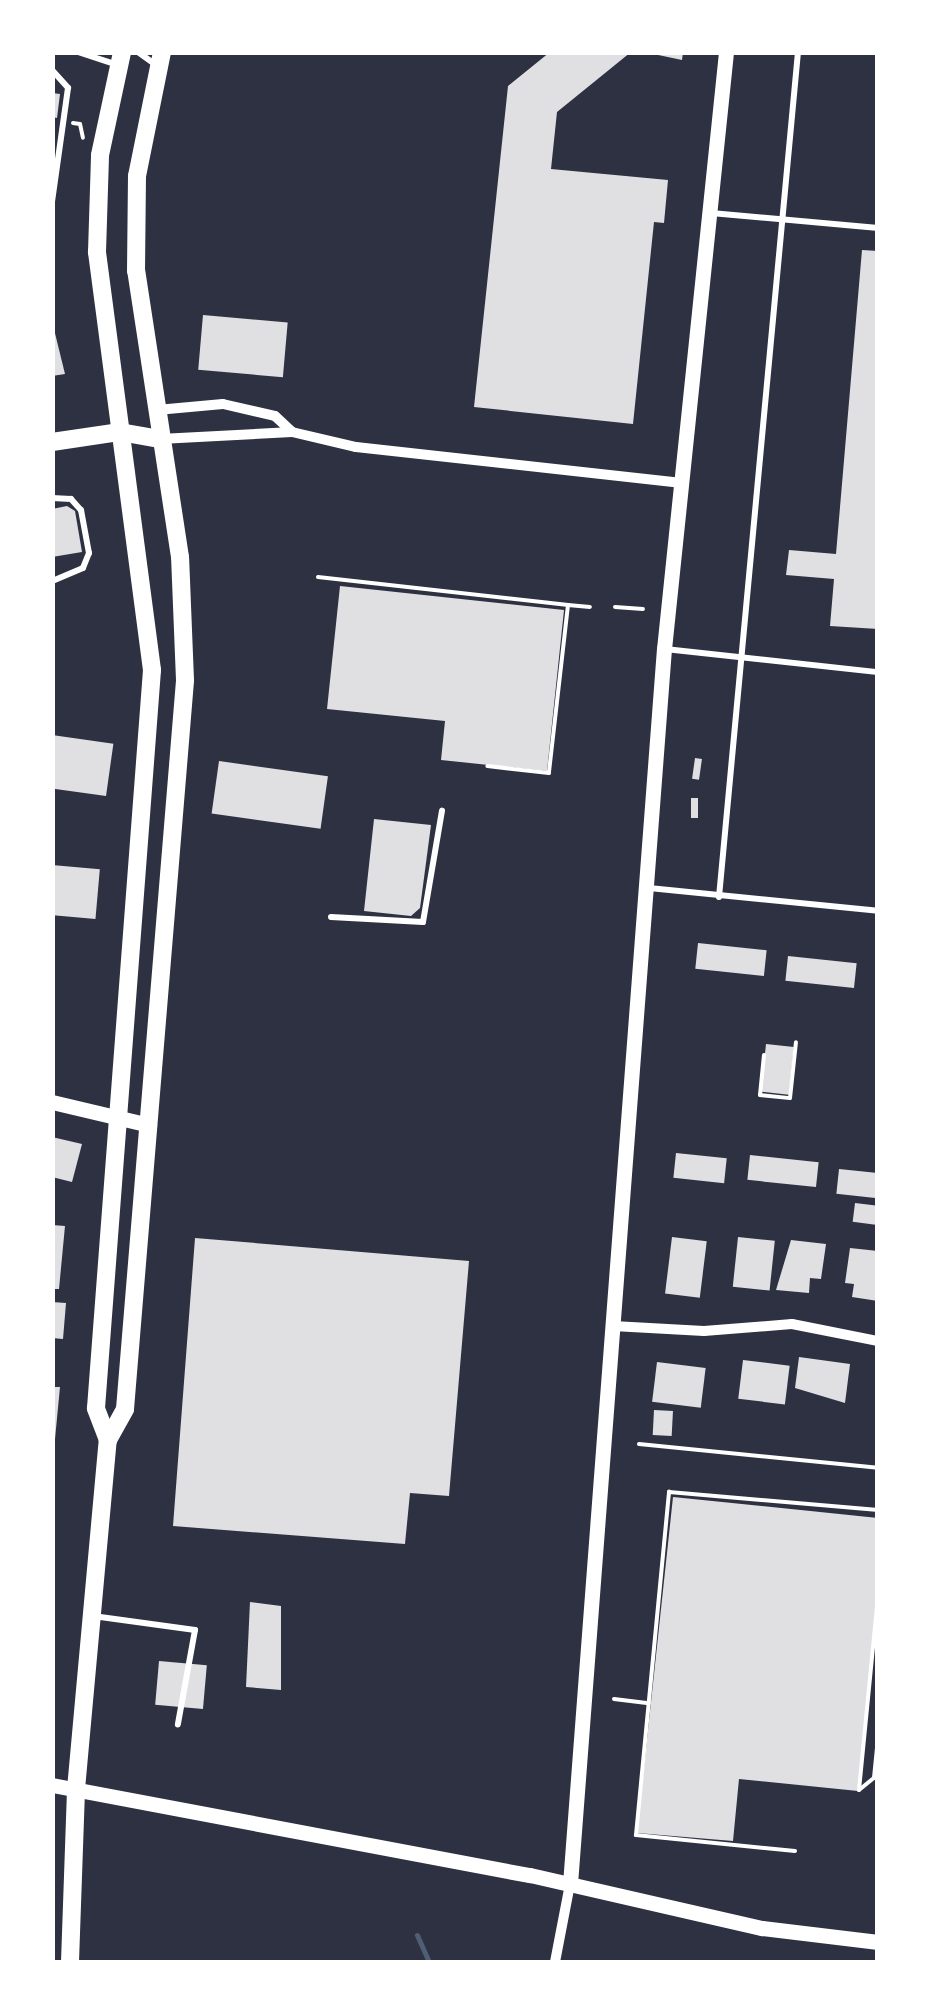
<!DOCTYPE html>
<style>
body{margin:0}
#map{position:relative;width:930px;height:2015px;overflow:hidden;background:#2d3142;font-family:"IBM Plex Sans",sans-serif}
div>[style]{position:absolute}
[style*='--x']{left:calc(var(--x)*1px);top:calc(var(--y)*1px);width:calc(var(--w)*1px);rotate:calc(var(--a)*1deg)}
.stream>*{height:5px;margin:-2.5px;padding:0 2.5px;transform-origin:2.5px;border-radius:2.5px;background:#4f5d75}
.building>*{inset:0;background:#e0e0e3;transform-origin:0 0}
.path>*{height:4px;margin:-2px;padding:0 2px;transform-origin:2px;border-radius:2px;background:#fff}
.service>*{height:6px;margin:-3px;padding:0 3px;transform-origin:3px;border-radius:3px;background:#fff}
.minor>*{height:10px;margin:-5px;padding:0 5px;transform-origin:5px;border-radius:5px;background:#fff}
.tertiary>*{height:15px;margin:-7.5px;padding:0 7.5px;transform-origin:7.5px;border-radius:7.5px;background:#fff}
.secondary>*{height:18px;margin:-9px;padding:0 9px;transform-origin:9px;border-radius:9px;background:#fff}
span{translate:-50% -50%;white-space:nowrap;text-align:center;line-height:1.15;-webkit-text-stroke:8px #fff;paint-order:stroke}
.frame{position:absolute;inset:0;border:55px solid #fff;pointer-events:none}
</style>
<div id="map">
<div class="stream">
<i style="--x:417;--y:1935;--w:30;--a:66"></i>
</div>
<div class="building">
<i style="clip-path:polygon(550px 52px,631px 52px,557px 112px,551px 169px,668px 180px,664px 223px,654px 222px,633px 424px,474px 407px,508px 86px)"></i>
<i style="clip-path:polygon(644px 52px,683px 52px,682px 60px)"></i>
<i style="clip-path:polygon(52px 93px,60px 94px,57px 118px,52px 117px)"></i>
<i style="clip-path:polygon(862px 250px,878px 251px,878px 629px,830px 626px,834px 579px,786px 575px,789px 550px,836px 554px)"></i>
<i style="left:203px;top:315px;width:85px;height:55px;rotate:5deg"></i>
<i style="clip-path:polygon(52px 321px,65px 374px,52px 376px)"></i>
<i style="clip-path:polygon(67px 506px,75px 511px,82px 552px,52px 557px,52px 509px)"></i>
<i style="clip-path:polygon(340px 586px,564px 610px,547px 771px,441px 760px,445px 721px,327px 709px)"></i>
<i style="left:52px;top:735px;width:62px;height:53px;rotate:8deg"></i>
<i style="left:695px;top:758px;width:7px;height:21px;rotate:8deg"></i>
<i style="left:219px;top:761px;width:110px;height:53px;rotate:8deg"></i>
<i style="left:691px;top:798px;width:7px;height:20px"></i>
<i style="clip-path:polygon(374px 819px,431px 825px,420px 908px,411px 916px,364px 911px)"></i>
<i style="left:52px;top:865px;width:48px;height:50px;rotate:5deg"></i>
<i style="left:698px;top:943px;width:69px;height:26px;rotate:6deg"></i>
<i style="left:788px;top:956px;width:69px;height:25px;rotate:6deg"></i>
<i style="left:766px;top:1044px;width:28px;height:48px;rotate:6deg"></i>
<i style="clip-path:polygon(52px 1137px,82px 1144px,72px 1182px,52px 1177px)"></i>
<i style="left:676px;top:1153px;width:51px;height:25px;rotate:6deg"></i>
<i style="left:750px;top:1155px;width:69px;height:25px;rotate:6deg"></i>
<i style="left:839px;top:1169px;width:39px;height:25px;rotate:6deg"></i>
<i style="left:855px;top:1203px;width:23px;height:19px;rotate:7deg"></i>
<i style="clip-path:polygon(52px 1225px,65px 1226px,59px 1289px,52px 1289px)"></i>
<i style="left:672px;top:1237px;width:35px;height:57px;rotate:7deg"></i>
<i style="left:738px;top:1237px;width:37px;height:50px;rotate:6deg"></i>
<i style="clip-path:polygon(195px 1238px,469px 1261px,449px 1496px,410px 1493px,405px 1544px,173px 1526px)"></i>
<i style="clip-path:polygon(791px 1240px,826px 1244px,821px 1279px,810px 1278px,809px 1293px,776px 1290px)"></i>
<i style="clip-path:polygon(850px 1248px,878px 1251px,878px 1301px,852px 1297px,854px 1284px,845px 1283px)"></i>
<i style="clip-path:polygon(52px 1302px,66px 1303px,63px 1339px,52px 1338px)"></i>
<i style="clip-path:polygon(799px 1357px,850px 1364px,845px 1403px,795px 1388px)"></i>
<i style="left:743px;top:1360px;width:47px;height:39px;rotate:7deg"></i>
<i style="left:657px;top:1362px;width:49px;height:40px;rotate:7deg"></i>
<i style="clip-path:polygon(52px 1387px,60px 1387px,55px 1439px,52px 1439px)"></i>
<i style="left:654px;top:1410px;width:19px;height:25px;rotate:3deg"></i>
<i style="clip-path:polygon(673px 1497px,878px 1518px,878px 1586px,858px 1791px,739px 1779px,733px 1841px,637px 1833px)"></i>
<i style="clip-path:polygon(250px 1602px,281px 1606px,281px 1690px,246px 1687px)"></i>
<i style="left:159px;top:1661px;width:48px;height:44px;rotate:5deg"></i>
</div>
<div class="path">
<i style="--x:73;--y:123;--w:7;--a:8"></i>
<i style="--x:80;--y:124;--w:14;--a:78"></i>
<i style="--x:318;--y:577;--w:252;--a:6.4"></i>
<i style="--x:568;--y:605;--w:169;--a:96.5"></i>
<i style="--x:549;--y:773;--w:62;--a:-173.6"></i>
<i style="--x:568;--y:605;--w:22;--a:5"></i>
<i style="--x:615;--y:607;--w:28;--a:4"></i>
<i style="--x:764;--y:1055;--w:40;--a:95.7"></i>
<i style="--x:760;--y:1095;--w:30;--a:6"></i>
<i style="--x:790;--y:1098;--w:56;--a:-83.9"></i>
<i style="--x:878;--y:1096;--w:11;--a:90"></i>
<i style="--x:639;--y:1444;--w:240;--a:5.7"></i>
<i style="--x:614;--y:1699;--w:35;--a:7"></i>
<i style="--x:859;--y:1790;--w:194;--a:-84.4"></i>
<i style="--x:859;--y:1790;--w:19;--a:-39"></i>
<i style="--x:874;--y:1778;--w:40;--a:-84.3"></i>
<i style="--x:795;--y:1851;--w:160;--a:-174.3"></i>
<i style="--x:636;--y:1835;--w:345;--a:-84.5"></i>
<i style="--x:669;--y:1492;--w:210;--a:4.9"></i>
</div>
<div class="service">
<i style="--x:78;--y:52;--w:39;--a:18"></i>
<i style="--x:138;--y:52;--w:22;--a:36"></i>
<i style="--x:52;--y:70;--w:24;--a:48"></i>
<i style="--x:68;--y:88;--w:115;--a:98"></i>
<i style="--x:711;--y:213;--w:168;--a:5.1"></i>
<i style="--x:52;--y:498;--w:19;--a:3"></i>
<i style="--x:71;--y:499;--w:15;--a:48"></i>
<i style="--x:81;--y:510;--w:44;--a:79.5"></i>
<i style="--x:89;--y:553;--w:16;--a:112"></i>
<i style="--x:83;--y:568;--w:34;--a:157"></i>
<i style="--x:665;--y:649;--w:214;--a:6.2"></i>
<i style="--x:649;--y:888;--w:230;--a:5.7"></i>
<i style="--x:719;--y:897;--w:849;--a:-84.66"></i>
<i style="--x:331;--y:917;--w:92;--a:3.1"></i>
<i style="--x:423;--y:922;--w:113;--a:-80.3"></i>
<i style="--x:93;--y:1616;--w:103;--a:7.8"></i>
<i style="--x:195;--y:1630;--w:96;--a:100.3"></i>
</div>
<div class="minor">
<i style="--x:157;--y:410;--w:66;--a:-5.2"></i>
<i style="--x:223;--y:404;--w:53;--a:13"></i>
<i style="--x:275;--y:416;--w:23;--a:43"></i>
<i style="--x:160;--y:439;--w:132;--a:-3"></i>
<i style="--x:292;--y:432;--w:66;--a:13.2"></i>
<i style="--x:356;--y:447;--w:328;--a:6.3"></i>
<i style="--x:613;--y:1326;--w:91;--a:3.1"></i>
<i style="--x:704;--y:1331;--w:88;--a:-4.5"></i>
<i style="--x:792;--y:1324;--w:88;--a:11.2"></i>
<i style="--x:555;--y:1962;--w:79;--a:-79.1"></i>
</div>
<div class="tertiary">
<i style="--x:52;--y:1102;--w:100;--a:13.3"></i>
<i style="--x:52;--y:1785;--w:486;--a:10.7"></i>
<i style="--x:530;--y:1875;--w:238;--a:12.9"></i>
<i style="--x:762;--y:1928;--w:117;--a:6.9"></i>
<i style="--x:570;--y:1884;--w:1239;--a:-85.65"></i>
<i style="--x:664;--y:649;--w:600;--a:-84.07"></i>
</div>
<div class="secondary">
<i style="--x:52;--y:442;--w:69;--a:-8.4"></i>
<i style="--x:120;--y:432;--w:41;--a:9.9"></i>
<i style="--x:108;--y:1440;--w:34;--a:-111"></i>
<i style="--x:96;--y:1408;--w:740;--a:-85.66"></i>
<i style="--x:152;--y:670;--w:422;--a:-97.5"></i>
<i style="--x:97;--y:252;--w:97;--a:-88.2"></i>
<i style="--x:100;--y:155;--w:105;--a:-77.9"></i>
<i style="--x:70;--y:1962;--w:173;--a:-88"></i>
<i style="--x:76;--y:1789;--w:350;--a:-84.8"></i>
<i style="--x:108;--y:1440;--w:35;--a:-61"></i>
<i style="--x:125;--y:1409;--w:731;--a:-85.29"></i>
<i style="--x:185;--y:680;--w:123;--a:-92.3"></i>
<i style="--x:180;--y:557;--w:289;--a:-98.7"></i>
<i style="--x:136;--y:271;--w:95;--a:-89.4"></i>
<i style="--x:137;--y:176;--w:126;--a:-78.6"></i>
</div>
<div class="frame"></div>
</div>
